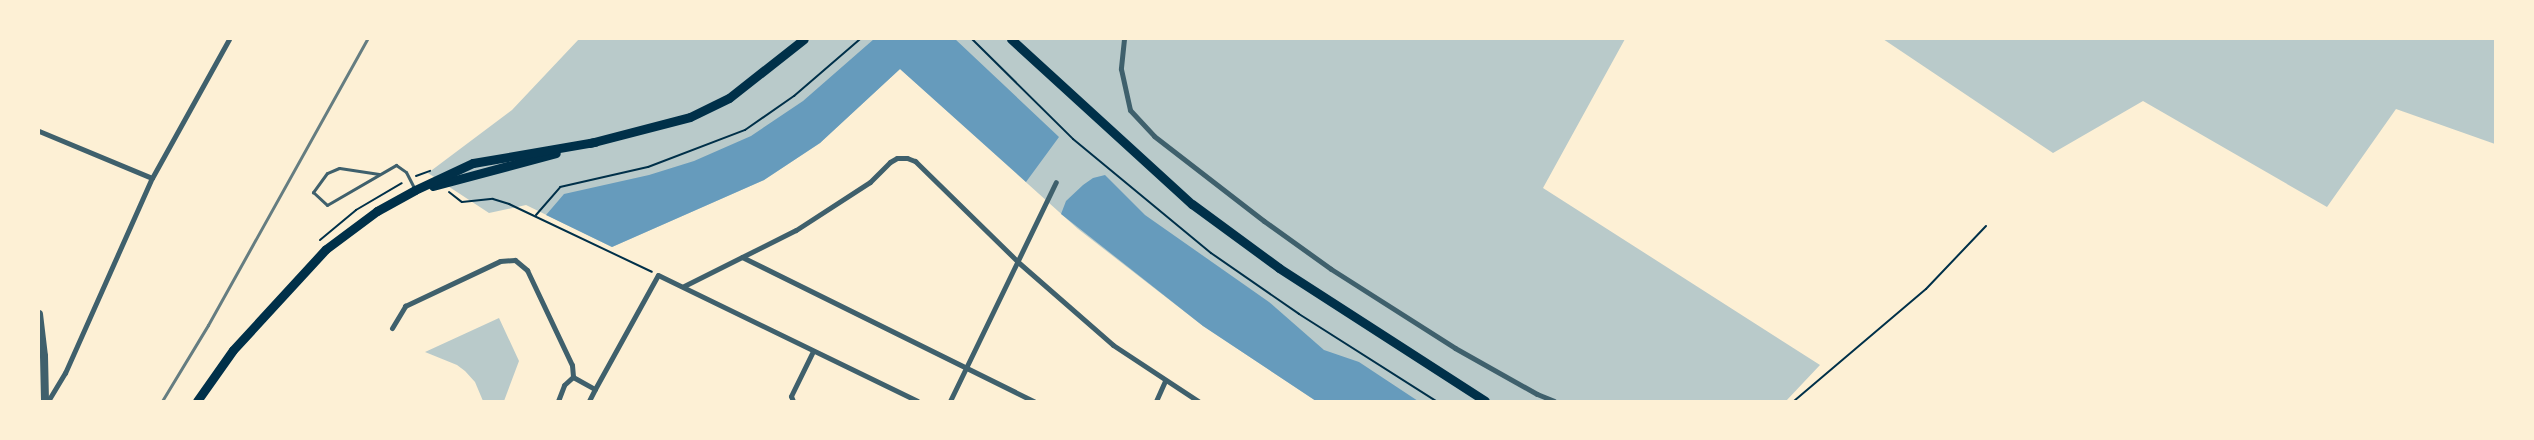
<!DOCTYPE html>
<style>
body{margin:0}
#map{position:relative;width:2534px;height:440px;overflow:hidden;background:#fdf0d5;font-family:"Exo 2",sans-serif}
div>[style]{position:absolute}
[style*='--x']{left:calc(var(--x)*1px);top:calc(var(--y)*1px);width:calc(var(--w)*1px);rotate:calc(var(--a)*1deg)}
.green>*{inset:0;background:#b9caca}
.water>*{inset:0;background:#669bbc}
.path>*{height:2px;margin:-1px;padding:0 1px;transform-origin:1px;border-radius:1px;background:#003049}
.service>*{height:3px;margin:-1.5px;padding:0 1.5px;transform-origin:1.5px;border-radius:1.5px;background:#3f606c}
.minor>*{height:5px;margin:-2.5px;padding:0 2.5px;transform-origin:2.5px;border-radius:2.5px;background:#3f606c}
.tertiary>*{height:8px;margin:-4px;padding:0 4px;transform-origin:4px;border-radius:4px;background:#3f606c}
.secondary>*{height:9px;margin:-4.5px;padding:0 4.5px;transform-origin:4.5px;border-radius:4.5px;background:#003049}
.rail>*{height:3px;margin:-1.5px;padding:0 1.5px;transform-origin:1.5px;border-radius:1.5px;background:#657d81}
span{translate:-50% -50%;white-space:nowrap;text-align:center;line-height:1.15;-webkit-text-stroke:4px #fdf0d5;paint-order:stroke}
.frame{position:absolute;inset:0;border:40px solid #fdf0d5;pointer-events:none}
</style>
<div id="map">
<div class="green">
<i style="clip-path:polygon(579px 39px,1625px 39px,1543px 188px,1820px 365px,1786px 401px,1316px 401px,1203px 326px,1078px 229px,900px 69px,820px 143px,764px 180px,612px 247px,526px 205px,489px 213px,428px 173px,512px 110px)"></i>
<i style="clip-path:polygon(1883px 39px,2495px 39px,2495px 144px,2396px 109px,2327px 207px,2143px 101px,2053px 153px)"></i>
<i style="clip-path:polygon(499px 318px,519px 361px,504px 401px,483px 401px,475px 382px,465px 371px,457px 365px,425px 352px)"></i>
</div>
<div class="water">
<i style="clip-path:polygon(874px 39px,955px 39px,1059px 137px,1026px 182px,900px 69px,820px 143px,764px 180px,612px 247px,546px 215px,564px 194px,649px 175px,694px 161px,751px 136px,803px 101px)"></i>
<i style="clip-path:polygon(1105px 175px,1145px 215px,1269px 302px,1324px 350px,1359px 362px,1418px 401px,1316px 401px,1203px 326px,1061px 214px,1066px 201px,1083px 185px,1093px 178px)"></i>
</div>
<div class="path">
<i style="--x:972;--y:39;--w:142;--a:44.7"></i>
<i style="--x:1073;--y:139;--w:179;--a:39.6"></i>
<i style="--x:1211;--y:253;--w:107;--a:34.7"></i>
<i style="--x:1299;--y:314;--w:162;--a:32.4"></i>
<i style="--x:416;--y:176;--w:15;--a:-20"></i>
<i style="--x:449;--y:192;--w:16;--a:38"></i>
<i style="--x:462;--y:202;--w:31;--a:-6"></i>
<i style="--x:493;--y:199;--w:17;--a:17"></i>
<i style="--x:509;--y:204;--w:158;--a:25.4"></i>
<i style="--x:536;--y:215;--w:37;--a:-49"></i>
<i style="--x:560;--y:187;--w:90;--a:-12.8"></i>
<i style="--x:648;--y:167;--w:104;--a:-20.9"></i>
<i style="--x:745;--y:130;--w:60;--a:-34.8"></i>
<i style="--x:794;--y:96;--w:87;--a:-40.8"></i>
<i style="--x:320;--y:240;--w:47;--a:-39.8"></i>
<i style="--x:356;--y:210;--w:53;--a:-30.4"></i>
<i style="--x:1794;--y:401;--w:173;--a:-40.3"></i>
<i style="--x:1926;--y:289;--w:87;--a:-46.4"></i>
</div>
<div class="service">
<i style="--x:379;--y:174;--w:40;--a:-171.5"></i>
<i style="--x:339;--y:168;--w:13;--a:157"></i>
<i style="--x:327;--y:173;--w:24;--a:126"></i>
<i style="--x:313;--y:192;--w:19;--a:43"></i>
<i style="--x:327;--y:205;--w:80;--a:-30.1"></i>
<i style="--x:396;--y:165;--w:12;--a:35"></i>
<i style="--x:406;--y:172;--w:18;--a:63"></i>
</div>
<div class="minor">
<i style="--x:1124;--y:39;--w:30;--a:96"></i>
<i style="--x:1121;--y:69;--w:42;--a:77.6"></i>
<i style="--x:1130;--y:110;--w:35;--a:47"></i>
<i style="--x:1154;--y:136;--w:139;--a:37.7"></i>
<i style="--x:1264;--y:221;--w:82;--a:35.6"></i>
<i style="--x:1331;--y:269;--w:147;--a:32.5"></i>
<i style="--x:1455;--y:348;--w:94;--a:29.3"></i>
<i style="--x:1537;--y:394;--w:18;--a:22"></i>
<i style="--x:39;--y:131;--w:122;--a:22.6"></i>
<i style="--x:742;--y:257;--w:326;--a:26.3"></i>
<i style="--x:684;--y:286;--w:125;--a:-26.6"></i>
<i style="--x:796;--y:230;--w:88;--a:-33"></i>
<i style="--x:870;--y:182;--w:28;--a:-45"></i>
<i style="--x:890;--y:162;--w:8;--a:-30"></i>
<i style="--x:897;--y:158;--w:10;--a:0"></i>
<i style="--x:907;--y:158;--w:9;--a:21"></i>
<i style="--x:915;--y:161;--w:144;--a:44.4"></i>
<i style="--x:1018;--y:262;--w:126;--a:41.1"></i>
<i style="--x:1113;--y:345;--w:102;--a:33.4"></i>
<i style="--x:392;--y:328;--w:26;--a:-59"></i>
<i style="--x:405;--y:306;--w:105;--a:-25.3"></i>
<i style="--x:500;--y:261;--w:15;--a:-4"></i>
<i style="--x:515;--y:260;--w:16;--a:40"></i>
<i style="--x:527;--y:270;--w:105;--a:64.7"></i>
<i style="--x:572;--y:365;--w:12;--a:85"></i>
<i style="--x:573;--y:377;--w:25;--a:29"></i>
<i style="--x:595;--y:389;--w:13;--a:117"></i>
<i style="--x:595;--y:389;--w:130;--a:-61.1"></i>
<i style="--x:658;--y:275;--w:288;--a:25.9"></i>
<i style="--x:48;--y:401;--w:33;--a:-59"></i>
<i style="--x:65;--y:373;--w:214;--a:-66"></i>
<i style="--x:152;--y:178;--w:159;--a:-61"></i>
<i style="--x:558;--y:401;--w:17;--a:-69"></i>
<i style="--x:564;--y:385;--w:12;--a:-42"></i>
<i style="--x:793;--y:401;--w:5;--a:-112"></i>
<i style="--x:791;--y:396;--w:50;--a:-63.9"></i>
<i style="--x:950;--y:401;--w:243;--a:-64.2"></i>
<i style="--x:1156;--y:401;--w:22;--a:-66"></i>
</div>
<div class="tertiary">
<i style="--x:39;--y:314;--w:42;--a:83.2"></i>
<i style="--x:44;--y:356;--w:45;--a:88.7"></i>
</div>
<div class="secondary">
<i style="--x:1011;--y:39;--w:245;--a:42.4"></i>
<i style="--x:1192;--y:204;--w:108;--a:36.3"></i>
<i style="--x:1279;--y:268;--w:245;--a:32.8"></i>
<i style="--x:590;--y:143;--w:103;--a:-14.6"></i>
<i style="--x:690;--y:117;--w:43;--a:-26"></i>
<i style="--x:729;--y:98;--w:95;--a:-38.2"></i>
<i style="--x:433;--y:186;--w:127;--a:-15"></i>
<i style="--x:197;--y:401;--w:62;--a:-54.8"></i>
<i style="--x:233;--y:350;--w:137;--a:-47.4"></i>
<i style="--x:326;--y:249;--w:64;--a:-36.7"></i>
<i style="--x:377;--y:211;--w:43;--a:-28.9"></i>
<i style="--x:415;--y:190;--w:64;--a:-25"></i>
<i style="--x:473;--y:163;--w:124;--a:-9.8"></i>
</div>
<div class="rail">
<i style="--x:162;--y:401;--w:89;--a:-58.8"></i>
<i style="--x:208;--y:325;--w:327;--a:-60.9"></i>
</div>
<div class="frame"></div>
</div>
